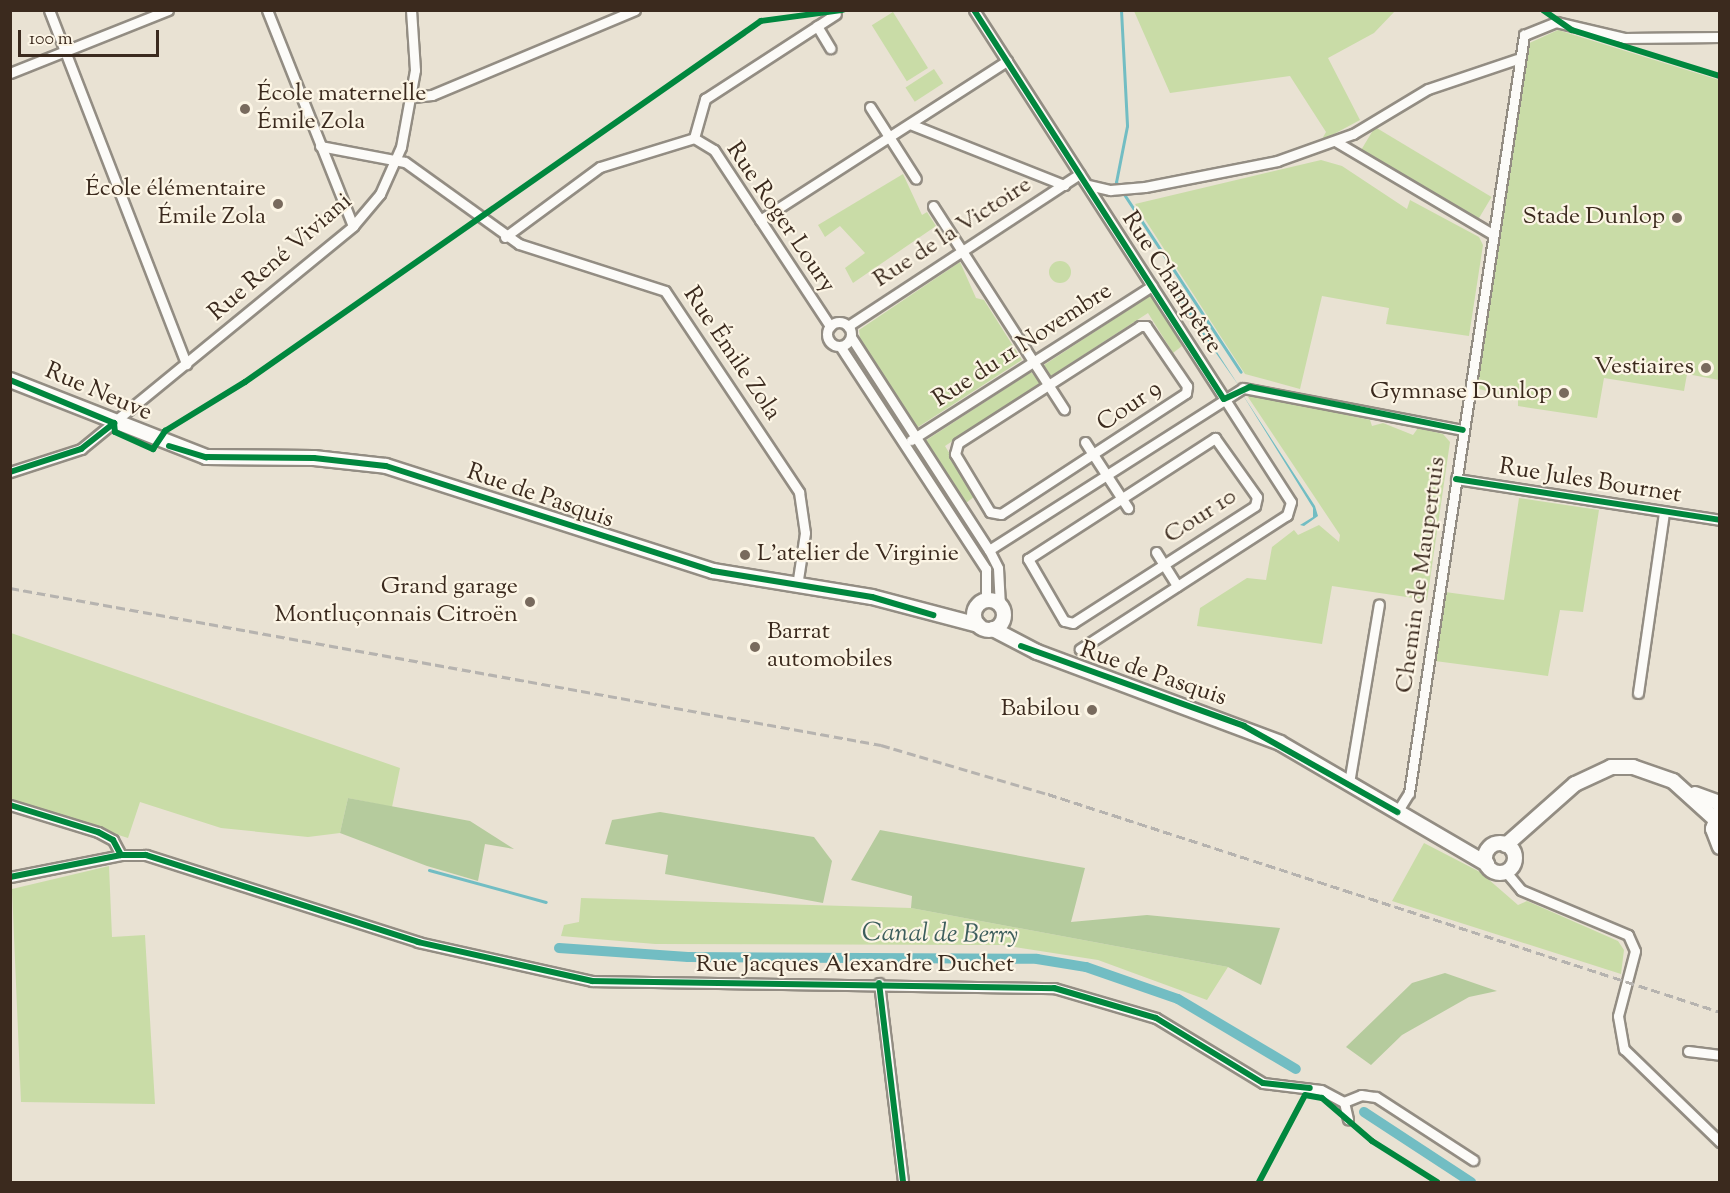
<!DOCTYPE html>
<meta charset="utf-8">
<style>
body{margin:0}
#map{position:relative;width:1730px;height:1193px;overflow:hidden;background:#e9e2d3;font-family:"Sorts Mill Goudy",serif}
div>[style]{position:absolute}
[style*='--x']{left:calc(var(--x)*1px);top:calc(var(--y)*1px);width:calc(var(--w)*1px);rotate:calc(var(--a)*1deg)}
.green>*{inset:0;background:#c9dca7;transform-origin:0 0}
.round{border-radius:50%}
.forest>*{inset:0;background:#b5cb9d}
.water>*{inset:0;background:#72bdc3}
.stream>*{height:3px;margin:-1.5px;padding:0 1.5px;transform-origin:1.5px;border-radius:1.5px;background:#72bdc3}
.canal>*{height:10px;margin:-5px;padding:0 5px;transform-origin:5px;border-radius:5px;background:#72bdc3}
.roads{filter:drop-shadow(2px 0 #938d83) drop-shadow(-2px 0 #938d83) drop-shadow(0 2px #938d83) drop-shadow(0 -2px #938d83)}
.minor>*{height:9px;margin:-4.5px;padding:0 4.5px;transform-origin:4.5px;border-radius:4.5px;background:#fcfbf8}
.minor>.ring{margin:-4.5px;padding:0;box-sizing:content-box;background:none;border:9px solid #fcfbf8;border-radius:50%}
.secondary>*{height:14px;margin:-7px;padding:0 7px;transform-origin:7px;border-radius:7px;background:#fcfbf8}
.secondary>.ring{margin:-7px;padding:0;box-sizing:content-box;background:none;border:14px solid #fcfbf8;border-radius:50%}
.rail>*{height:3px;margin-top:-1.5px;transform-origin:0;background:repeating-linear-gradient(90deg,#b6b3af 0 9px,transparent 0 13.5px)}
.cycleway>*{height:6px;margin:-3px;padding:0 3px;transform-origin:3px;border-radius:3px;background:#00873e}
.dots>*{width:16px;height:16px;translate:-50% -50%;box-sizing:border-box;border:3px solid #fcf5e5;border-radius:50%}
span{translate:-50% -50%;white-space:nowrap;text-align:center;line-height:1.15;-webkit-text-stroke:4.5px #fcf5e5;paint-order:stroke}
.poi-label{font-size:24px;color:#3b2a1e}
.left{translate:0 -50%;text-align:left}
.right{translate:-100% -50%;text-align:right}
.street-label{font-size:24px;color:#3b2a1e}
.water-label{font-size:26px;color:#3d5e5d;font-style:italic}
.frame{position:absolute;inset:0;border:12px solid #3b2a1e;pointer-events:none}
.scale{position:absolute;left:18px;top:30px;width:141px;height:27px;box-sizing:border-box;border:3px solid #3b2a1e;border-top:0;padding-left:8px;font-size:18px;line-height:21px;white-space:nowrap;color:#3b2a1e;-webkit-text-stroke:4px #fcf5e5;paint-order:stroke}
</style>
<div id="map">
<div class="green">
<i style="clip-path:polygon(1134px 11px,1134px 10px,1395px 11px,1374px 33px,1328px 58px,1360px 120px,1321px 141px,1326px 132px,1290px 76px,1170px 93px)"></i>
<i style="left:893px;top:12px;width:66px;height:25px;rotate:58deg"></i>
<i style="clip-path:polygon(1558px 30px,1719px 80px,1719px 380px,1687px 374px,1684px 391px,1604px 378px,1597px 418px,1518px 406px,1518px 400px,1476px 388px,1525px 45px)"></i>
<i style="left:934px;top:69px;width:17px;height:34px;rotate:57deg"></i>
<i style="left:1375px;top:127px;width:136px;height:29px;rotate:31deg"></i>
<i style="clip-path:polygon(1321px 160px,1342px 166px,1407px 209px,1410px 200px,1479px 237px,1483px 245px,1469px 336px,1386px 324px,1389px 308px,1322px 296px,1300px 389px,1245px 374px,1135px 204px)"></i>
<i style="clip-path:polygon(903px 174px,922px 215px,927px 212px,936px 226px,853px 283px,845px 268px,865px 253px,840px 226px,825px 237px,818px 225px)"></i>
<i class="round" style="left:1049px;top:261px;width:22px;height:22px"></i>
<i style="clip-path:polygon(960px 262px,976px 298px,984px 300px,1022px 360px,915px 429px,861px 346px,859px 330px)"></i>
<i style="clip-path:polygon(1151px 295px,1182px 346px,1173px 353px,1148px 313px,1051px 376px,1044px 365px)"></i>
<i style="clip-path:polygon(1031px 372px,1040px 383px,945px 446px,975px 496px,966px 503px,925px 441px)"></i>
<i style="clip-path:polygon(1252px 394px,1370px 420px,1372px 426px,1383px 423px,1413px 435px,1418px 428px,1443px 434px,1450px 442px,1427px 600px,1332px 586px,1322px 644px,1197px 626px,1200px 608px,1247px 578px,1266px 580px,1272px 547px,1294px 530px,1298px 535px,1319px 525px,1339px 542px,1340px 535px,1248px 397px)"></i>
<i style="clip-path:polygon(1519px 498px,1599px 510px,1583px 612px,1560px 610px,1548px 676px,1435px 661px,1445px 592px,1504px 600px)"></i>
<i style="clip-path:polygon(11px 633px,400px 768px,392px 807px,348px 798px,340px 833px,308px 837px,221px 828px,140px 802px,128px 838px,11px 801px)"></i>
<i style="clip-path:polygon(1424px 843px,1480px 872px,1518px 905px,1527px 901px,1618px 941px,1624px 950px,1621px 974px,1392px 901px)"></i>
<i style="clip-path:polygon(109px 866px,112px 937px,145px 935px,155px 1104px,21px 1102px,12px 889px)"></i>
<i style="clip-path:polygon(581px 898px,911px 908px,1228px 967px,1207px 1000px,1098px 960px,1002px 945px,655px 944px,561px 936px,564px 925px,579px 922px)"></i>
</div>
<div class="forest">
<i style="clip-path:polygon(348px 798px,470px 821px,514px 849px,485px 844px,478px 881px,427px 866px,340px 833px)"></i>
<i style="clip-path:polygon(660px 812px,814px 837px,832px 861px,823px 903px,665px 874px,668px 855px,605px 844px,612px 820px)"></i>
<i style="clip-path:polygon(880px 830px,1085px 868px,1071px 922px,1147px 915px,1280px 928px,1261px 985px,1228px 967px,911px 908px,912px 896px,851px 880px)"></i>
<i style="clip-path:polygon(1445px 973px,1497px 991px,1469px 997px,1402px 1035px,1371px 1065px,1346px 1047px,1412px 983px)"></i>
</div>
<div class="water">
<i style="clip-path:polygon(1179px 294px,1239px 386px,1176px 296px)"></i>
<i style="clip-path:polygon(1241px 392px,1315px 506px,1318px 516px,1304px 526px,1300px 525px,1313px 517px,1313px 508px)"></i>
</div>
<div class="stream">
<i style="--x:1121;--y:10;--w:116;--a:87"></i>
<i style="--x:1127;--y:126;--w:57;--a:101.1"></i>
<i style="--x:1116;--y:182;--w:227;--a:56.7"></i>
<i style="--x:429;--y:870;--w:121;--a:15.3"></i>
</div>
<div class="canal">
<i style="--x:559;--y:948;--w:129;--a:4"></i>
<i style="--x:688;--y:957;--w:349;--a:0.3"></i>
<i style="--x:1037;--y:959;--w:50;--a:9.3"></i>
<i style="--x:1086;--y:967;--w:97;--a:19.2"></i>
<i style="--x:1178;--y:999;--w:137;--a:30.7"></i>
<i style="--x:1364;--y:1112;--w:128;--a:33.2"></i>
</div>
<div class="roads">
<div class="minor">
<i style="--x:49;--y:10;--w:380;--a:68.8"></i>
<i style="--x:267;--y:10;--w:232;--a:68.3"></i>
<i style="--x:974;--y:10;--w:585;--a:57.21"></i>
<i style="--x:1291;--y:502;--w:14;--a:107"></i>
<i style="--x:1287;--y:515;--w:247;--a:147.1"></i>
<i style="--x:817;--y:26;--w:26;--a:59"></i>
<i style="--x:10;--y:73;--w:170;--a:-21.7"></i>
<i style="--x:413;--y:97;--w:19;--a:-6"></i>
<i style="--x:432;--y:95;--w:220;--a:-22.7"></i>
<i style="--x:870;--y:107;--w:85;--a:57.4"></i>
<i style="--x:910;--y:124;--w:166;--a:21.6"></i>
<i style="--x:694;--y:138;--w:41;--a:-74.2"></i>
<i style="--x:705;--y:99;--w:156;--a:-33"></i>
<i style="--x:1335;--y:141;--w:182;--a:30.6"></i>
<i style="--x:320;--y:146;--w:86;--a:10.7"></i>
<i style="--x:405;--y:162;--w:140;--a:35.7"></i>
<i style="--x:519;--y:244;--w:153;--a:17.8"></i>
<i style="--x:665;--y:291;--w:242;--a:56.3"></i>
<i style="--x:799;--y:492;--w:41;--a:81.7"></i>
<i style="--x:805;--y:533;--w:54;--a:98.6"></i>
<i style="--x:1088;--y:185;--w:23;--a:13"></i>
<i style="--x:1110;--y:190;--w:35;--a:-5"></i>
<i style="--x:1145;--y:187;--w:135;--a:-11.1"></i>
<i style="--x:1277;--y:161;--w:81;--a:-19.6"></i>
<i style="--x:1353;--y:134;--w:87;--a:-31"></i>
<i style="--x:1428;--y:89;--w:94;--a:-18.6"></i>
<i style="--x:933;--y:206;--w:242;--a:57.2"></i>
<i style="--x:760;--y:220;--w:294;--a:-32.8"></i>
<i style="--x:505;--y:237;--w:118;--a:-36.4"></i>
<i style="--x:600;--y:167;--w:98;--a:-17.1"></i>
<i style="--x:694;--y:138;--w:23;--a:31"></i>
<i style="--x:714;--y:150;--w:211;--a:56.6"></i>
<i class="ring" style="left:827px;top:322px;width:15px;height:15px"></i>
<i style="--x:848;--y:326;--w:277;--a:-33.3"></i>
<i style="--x:1140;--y:326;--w:6;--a:0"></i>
<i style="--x:1146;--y:326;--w:73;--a:55.7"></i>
<i style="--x:1187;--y:386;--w:7;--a:98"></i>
<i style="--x:1186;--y:393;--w:221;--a:146.8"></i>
<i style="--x:1001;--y:514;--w:11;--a:-170"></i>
<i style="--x:990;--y:512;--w:68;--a:-121.1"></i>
<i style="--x:955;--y:454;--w:11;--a:-75"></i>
<i style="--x:958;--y:443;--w:216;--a:-32.7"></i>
<i style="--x:851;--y:337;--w:254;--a:57.1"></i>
<i style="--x:989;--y:550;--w:20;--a:63"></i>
<i style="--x:998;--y:568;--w:37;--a:87"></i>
<i style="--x:840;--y:346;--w:267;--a:56.8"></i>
<i style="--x:986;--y:569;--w:31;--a:90"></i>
<i style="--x:1215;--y:438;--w:72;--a:54.6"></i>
<i style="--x:1257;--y:497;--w:9;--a:103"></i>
<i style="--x:1255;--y:506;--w:216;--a:147.3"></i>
<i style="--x:1073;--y:623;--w:9;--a:-167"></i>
<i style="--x:1064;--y:621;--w:72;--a:-120.1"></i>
<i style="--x:1028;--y:559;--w:223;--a:-32.9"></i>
<i style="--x:911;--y:440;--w:286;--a:-32.6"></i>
<i style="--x:1085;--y:442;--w:79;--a:56.9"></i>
<i style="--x:10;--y:472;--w:75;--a:-17.9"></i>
<i style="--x:81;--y:449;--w:352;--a:-39.3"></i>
<i style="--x:353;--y:226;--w:42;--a:-49.8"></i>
<i style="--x:380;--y:194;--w:51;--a:-65.9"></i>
<i style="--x:401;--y:147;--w:78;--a:-79.7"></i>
<i style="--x:415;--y:70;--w:60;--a:-93.8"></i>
<i style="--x:1456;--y:479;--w:267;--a:8.8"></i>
<i style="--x:989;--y:550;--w:301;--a:-32.5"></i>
<i style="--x:1243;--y:388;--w:224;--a:10.8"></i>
<i style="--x:1156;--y:552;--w:40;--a:58"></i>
<i style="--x:1638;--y:693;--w:183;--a:-81.8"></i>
<i style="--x:1349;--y:783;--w:181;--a:-80.5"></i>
<i style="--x:10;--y:805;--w:92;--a:17.1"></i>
<i style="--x:98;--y:832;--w:17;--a:28"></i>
<i style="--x:113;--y:840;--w:17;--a:62"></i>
<i style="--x:1397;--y:812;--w:22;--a:-58"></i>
<i style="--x:1409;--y:793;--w:767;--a:-81.37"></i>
<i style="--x:1524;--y:35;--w:35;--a:-22"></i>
<i style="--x:1556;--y:22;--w:70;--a:13.2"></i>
<i style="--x:1624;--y:38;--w:96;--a:-0.6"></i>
<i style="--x:1506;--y:872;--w:23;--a:50"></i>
<i style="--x:1521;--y:890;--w:116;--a:22.8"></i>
<i style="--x:1628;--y:935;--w:17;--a:66"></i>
<i style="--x:1635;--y:951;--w:67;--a:104.7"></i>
<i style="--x:1618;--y:1016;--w:34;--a:80"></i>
<i style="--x:1624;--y:1049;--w:134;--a:44.1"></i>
<i style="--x:10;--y:877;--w:113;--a:-11.2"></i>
<i style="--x:121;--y:855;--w:25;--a:0"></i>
<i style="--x:146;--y:855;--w:286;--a:17.7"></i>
<i style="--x:418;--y:942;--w:178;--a:12.6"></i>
<i style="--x:592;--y:981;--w:462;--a:0.9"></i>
<i style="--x:1054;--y:988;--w:106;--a:16.4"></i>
<i style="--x:1156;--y:1018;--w:125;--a:31.3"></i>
<i style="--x:1263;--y:1083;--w:58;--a:6.9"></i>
<i style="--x:1321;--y:1090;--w:26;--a:28"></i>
<i style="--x:1344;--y:1102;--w:18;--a:77"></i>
<i style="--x:879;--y:983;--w:200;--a:83.1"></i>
<i style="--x:1688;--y:1051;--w:32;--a:7"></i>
<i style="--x:1344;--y:1102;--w:18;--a:-22"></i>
<i style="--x:1361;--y:1095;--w:15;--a:8"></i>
<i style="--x:1376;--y:1097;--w:116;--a:33"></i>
</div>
<div class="secondary">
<i style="--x:10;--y:380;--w:211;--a:21.4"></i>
<i style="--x:206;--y:457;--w:108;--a:0.5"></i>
<i style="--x:314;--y:458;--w:72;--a:6.3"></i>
<i style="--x:386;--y:466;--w:343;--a:17.8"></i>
<i style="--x:713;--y:571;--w:161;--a:9.3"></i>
<i style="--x:872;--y:597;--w:110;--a:14.8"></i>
<i class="ring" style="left:974px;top:600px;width:16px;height:16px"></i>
<i style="--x:993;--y:629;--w:50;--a:27.6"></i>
<i style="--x:1037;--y:652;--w:259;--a:20.5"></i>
<i style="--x:1280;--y:743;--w:240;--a:30.3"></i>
<i style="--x:1695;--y:794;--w:27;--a:20"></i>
<i style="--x:1719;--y:813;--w:17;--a:111"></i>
<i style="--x:1713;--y:829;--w:19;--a:69"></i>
<i class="ring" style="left:1485px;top:843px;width:16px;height:16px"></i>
<i style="--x:1506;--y:845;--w:92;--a:-41.5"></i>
<i style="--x:1575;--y:784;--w:40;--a:-25"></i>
<i style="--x:1611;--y:767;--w:22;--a:0"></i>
<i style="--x:1633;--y:767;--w:42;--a:19.3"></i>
<i style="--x:1673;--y:781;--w:57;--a:42.1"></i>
</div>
</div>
<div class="rail">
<i style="--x:10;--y:588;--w:885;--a:10.22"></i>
<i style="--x:881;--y:745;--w:174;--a:16.4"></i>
<i style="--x:1048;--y:794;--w:706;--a:17.97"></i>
</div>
<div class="cycleway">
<i style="--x:974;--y:10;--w:462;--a:57.3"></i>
<i style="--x:1224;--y:399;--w:29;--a:-25"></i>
<i style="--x:1250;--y:387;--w:217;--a:11.4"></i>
<i style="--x:1543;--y:10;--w:35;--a:35"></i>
<i style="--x:1572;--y:30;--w:155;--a:17.3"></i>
<i style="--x:10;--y:380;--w:113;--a:22.5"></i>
<i style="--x:114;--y:423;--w:9;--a:84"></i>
<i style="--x:115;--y:432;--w:42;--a:24.1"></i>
<i style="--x:153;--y:449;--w:22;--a:-56"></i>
<i style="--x:165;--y:431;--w:94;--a:-31.5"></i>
<i style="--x:245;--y:382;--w:630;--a:-34.98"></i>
<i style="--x:761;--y:21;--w:82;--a:-7.7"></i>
<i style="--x:169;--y:446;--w:39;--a:17"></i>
<i style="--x:206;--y:457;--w:108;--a:0.5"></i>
<i style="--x:314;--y:458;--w:72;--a:6.3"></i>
<i style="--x:386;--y:466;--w:343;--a:17.8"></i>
<i style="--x:713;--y:571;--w:161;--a:9.3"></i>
<i style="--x:872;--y:597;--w:64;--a:16.4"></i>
<i style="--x:10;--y:472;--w:75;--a:-17.9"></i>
<i style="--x:81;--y:449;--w:42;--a:-38.2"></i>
<i style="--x:1456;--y:479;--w:267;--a:8.8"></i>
<i style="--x:1021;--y:646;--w:237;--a:19.7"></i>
<i style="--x:1244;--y:726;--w:176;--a:29.3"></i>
<i style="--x:10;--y:805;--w:92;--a:17.1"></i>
<i style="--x:98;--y:832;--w:17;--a:28"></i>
<i style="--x:113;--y:840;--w:17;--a:62"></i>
<i style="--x:10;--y:877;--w:113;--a:-11.2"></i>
<i style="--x:121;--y:855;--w:25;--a:0"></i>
<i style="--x:146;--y:855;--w:286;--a:17.7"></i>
<i style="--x:418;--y:942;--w:178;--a:12.6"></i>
<i style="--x:592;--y:981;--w:462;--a:0.9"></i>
<i style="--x:1054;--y:988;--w:106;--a:16.4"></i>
<i style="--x:1156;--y:1018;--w:125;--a:31.3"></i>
<i style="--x:1263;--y:1083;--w:47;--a:6.1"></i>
<i style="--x:879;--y:983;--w:200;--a:83.1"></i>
<i style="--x:1259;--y:1182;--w:98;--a:-62.1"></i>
<i style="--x:1305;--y:1095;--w:17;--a:10"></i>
<i style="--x:1322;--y:1098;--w:66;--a:40.7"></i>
<i style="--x:1372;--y:1141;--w:77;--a:32.2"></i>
</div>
<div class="dots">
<i style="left:245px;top:109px;background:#786a5d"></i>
<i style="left:278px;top:204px;background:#786a5d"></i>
<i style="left:1677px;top:218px;background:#786a5d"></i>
<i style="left:1706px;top:368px;background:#786a5d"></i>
<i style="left:1564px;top:393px;background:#786a5d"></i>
<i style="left:745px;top:555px;background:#786a5d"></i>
<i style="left:530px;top:602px;background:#786a5d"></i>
<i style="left:755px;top:647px;background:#786a5d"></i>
<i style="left:1092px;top:710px;background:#786a5d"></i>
</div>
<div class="poi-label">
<span class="left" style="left:257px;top:109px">École maternelle<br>Émile Zola</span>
<span class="right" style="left:266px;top:204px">École élémentaire<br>Émile Zola</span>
<span class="right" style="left:1665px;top:218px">Stade Dunlop</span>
<span class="right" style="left:1694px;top:368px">Vestiaires</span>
<span class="right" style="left:1552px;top:393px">Gymnase Dunlop</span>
<span class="left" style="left:757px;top:555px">L'atelier de Virginie</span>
<span class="right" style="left:518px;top:602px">Grand garage<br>Montluçonnais Citroën</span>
<span class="left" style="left:767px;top:647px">Barrat<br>automobiles</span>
<span class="right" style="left:1080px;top:710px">Babilou</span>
</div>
<div class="street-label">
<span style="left:780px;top:218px;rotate:56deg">Rue Roger Loury</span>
<span style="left:953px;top:233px;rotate:-33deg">Rue de la Victoire</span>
<span style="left:281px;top:258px;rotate:-41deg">Rue René Viviani</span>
<span style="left:1171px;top:283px;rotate:57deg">Rue Champêtre</span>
<span style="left:1023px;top:346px;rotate:-33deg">Rue du 11 Novembre</span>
<span style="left:731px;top:354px;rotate:56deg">Rue Émile Zola</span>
<span style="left:98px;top:393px;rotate:23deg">Rue Neuve</span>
<span style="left:1130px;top:407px;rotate:-34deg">Cour 9</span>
<span style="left:1590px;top:482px;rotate:9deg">Rue Jules Bournet</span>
<span style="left:540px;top:497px;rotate:19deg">Rue de Pasquis</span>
<span style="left:1201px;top:517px;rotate:-33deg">Cour 10</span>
<span style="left:1422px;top:575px;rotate:-82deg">Chemin de Maupertuis</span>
<span style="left:1153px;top:675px;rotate:19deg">Rue de Pasquis</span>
<span style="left:855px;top:966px">Rue Jacques Alexandre Duchet</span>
</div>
<div class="water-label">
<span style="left:940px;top:935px;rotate:1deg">Canal de Berry</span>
</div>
<div class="frame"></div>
<div class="scale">100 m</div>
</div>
